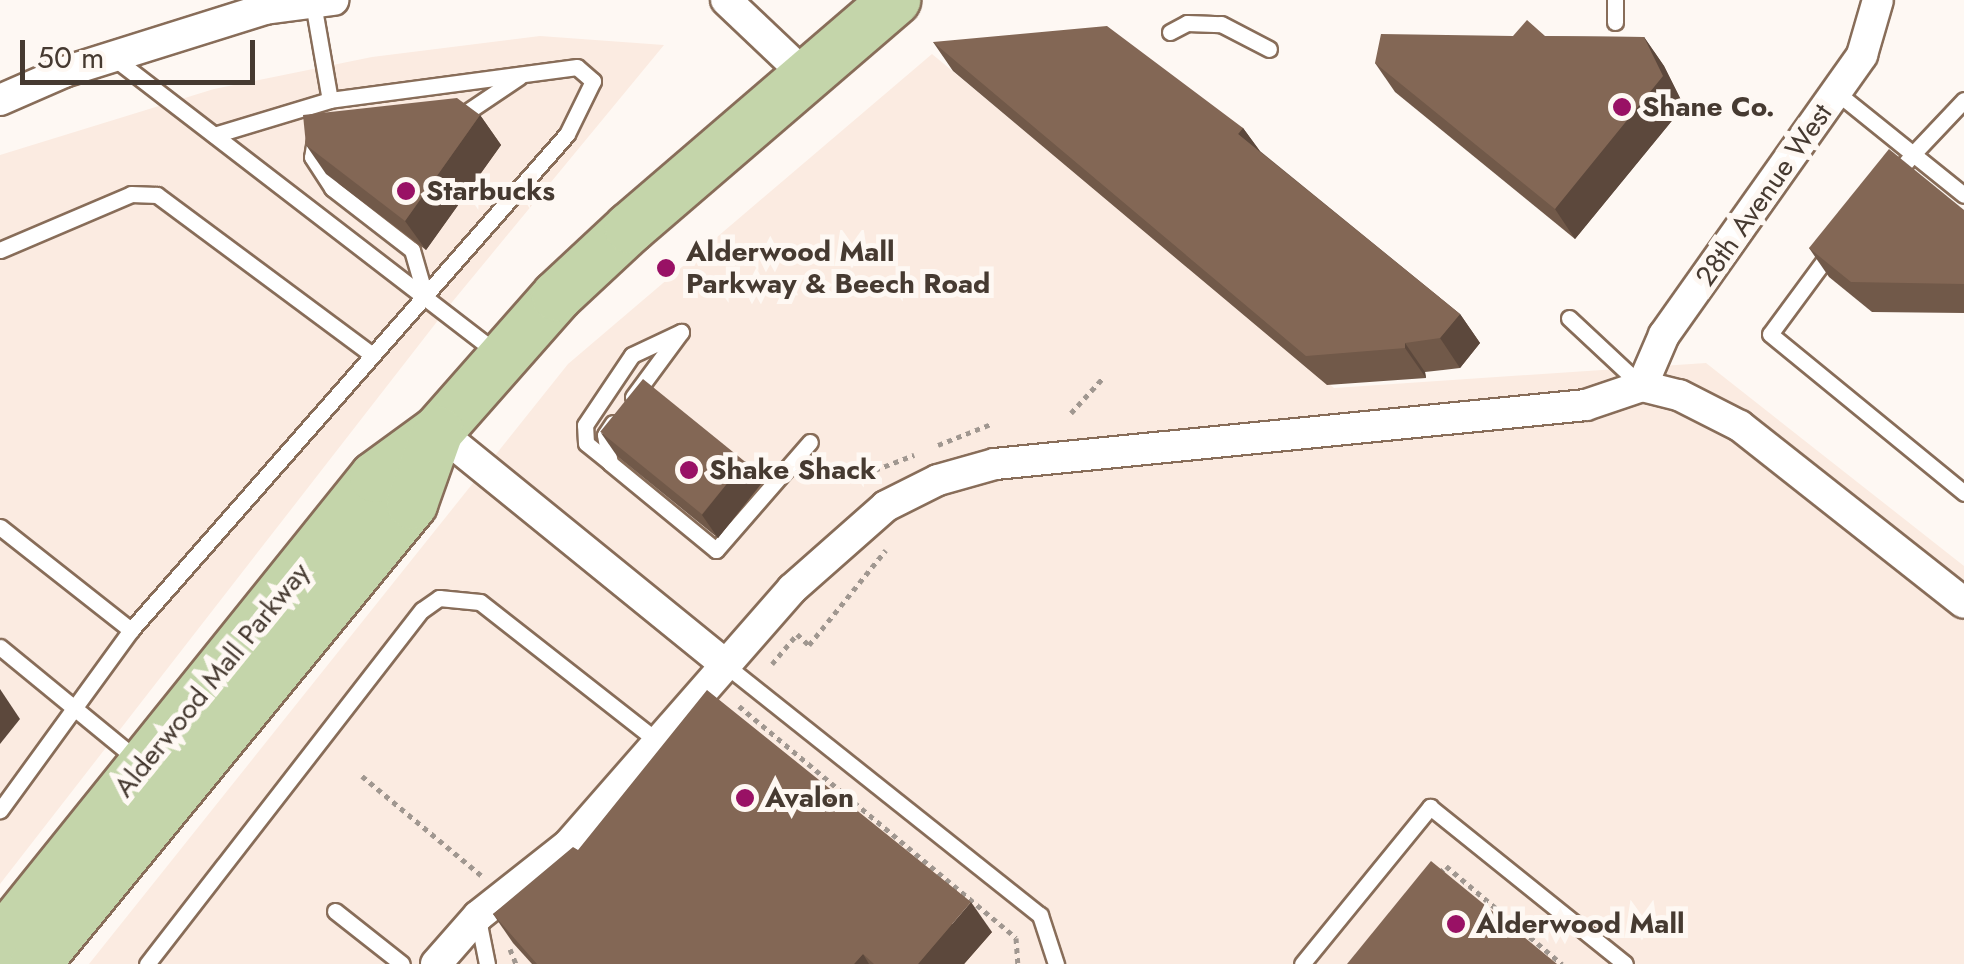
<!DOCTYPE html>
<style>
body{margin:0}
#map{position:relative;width:1964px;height:964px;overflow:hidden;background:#fef8f3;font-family:Jost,sans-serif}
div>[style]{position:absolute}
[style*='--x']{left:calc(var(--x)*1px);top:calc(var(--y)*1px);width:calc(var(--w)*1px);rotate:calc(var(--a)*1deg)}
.built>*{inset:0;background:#fbebe1}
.path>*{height:5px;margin-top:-2.5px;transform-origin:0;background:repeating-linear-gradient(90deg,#a09790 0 5px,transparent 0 10px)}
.roads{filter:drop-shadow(2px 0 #886d59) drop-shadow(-2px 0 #886d59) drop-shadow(0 2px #886d59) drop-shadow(0 -2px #886d59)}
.lane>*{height:15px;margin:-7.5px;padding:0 7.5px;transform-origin:7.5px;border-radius:7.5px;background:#fff}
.street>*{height:30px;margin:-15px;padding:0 15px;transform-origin:15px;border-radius:15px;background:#fff}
.primary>*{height:50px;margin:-25px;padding:0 25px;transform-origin:25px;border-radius:25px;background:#c4d5aa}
.wall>*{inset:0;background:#715949}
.shaded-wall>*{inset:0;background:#5c483c}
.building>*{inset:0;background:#836755;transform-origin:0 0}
.dots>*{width:28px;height:28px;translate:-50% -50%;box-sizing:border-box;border:5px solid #fef8f3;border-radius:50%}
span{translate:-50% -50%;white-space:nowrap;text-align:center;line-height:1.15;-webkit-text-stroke:10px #fef8f3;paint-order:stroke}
.poi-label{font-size:28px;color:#463a31;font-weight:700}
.left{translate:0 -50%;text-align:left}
.street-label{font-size:28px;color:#463a31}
.scale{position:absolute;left:20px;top:40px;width:235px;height:45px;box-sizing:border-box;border:5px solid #463a31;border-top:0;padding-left:12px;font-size:30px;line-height:35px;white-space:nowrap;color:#463a31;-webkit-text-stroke:8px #fef8f3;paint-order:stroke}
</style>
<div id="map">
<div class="built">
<i style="clip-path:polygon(540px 36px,664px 45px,453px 301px,0 884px,0 155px,214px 89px,372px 57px)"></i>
<i style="clip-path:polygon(932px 54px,1334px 388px,1706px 363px,1964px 566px,1964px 964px,89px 964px,568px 364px)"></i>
</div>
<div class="path">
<i style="--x:1071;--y:413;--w:46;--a:-47.6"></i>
<i style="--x:938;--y:445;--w:57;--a:-21.6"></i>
<i style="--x:875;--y:470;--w:42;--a:-21"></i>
<i style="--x:772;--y:664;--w:39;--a:-50"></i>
<i style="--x:797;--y:634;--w:16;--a:43"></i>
<i style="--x:809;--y:645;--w:122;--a:-51"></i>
<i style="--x:739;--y:706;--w:361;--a:39.9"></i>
<i style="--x:1016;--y:938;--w:26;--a:86"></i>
<i style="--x:362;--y:776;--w:155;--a:39.8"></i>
<i style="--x:1440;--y:873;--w:9;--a:-49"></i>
<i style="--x:1446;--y:866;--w:152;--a:40.2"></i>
<i style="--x:510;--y:949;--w:16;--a:68"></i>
</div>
<div class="roads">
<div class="lane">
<i style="--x:313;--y:3;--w:98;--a:80.1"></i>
<i style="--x:1615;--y:22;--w:22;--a:-90"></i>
<i style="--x:1170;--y:32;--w:19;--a:-28"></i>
<i style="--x:1187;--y:23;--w:34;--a:2"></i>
<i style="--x:1221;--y:24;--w:54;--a:27.5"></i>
<i style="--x:114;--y:58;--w:486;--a:37.6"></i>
<i style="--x:1836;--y:92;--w:99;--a:38.8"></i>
<i style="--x:1913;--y:154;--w:33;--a:130"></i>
<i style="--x:1964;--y:100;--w:74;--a:133.4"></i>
<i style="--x:1913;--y:154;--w:65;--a:38.8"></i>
<i style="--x:455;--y:120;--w:77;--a:-33.9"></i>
<i style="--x:315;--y:139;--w:18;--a:99"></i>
<i style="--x:312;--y:157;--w:37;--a:57"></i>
<i style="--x:332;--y:188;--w:101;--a:37.8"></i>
<i style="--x:412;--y:250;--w:47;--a:73.9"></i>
<i style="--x:0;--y:250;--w:142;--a:-23.1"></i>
<i style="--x:131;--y:194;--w:26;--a:2"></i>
<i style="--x:157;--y:195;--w:265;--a:36.6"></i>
<i style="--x:1832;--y:250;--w:104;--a:126.4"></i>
<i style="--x:1770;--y:334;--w:251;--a:39.3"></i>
<i style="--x:1569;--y:318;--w:100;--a:43"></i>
<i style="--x:633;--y:397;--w:81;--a:-53.6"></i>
<i style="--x:613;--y:423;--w:14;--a:124"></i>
<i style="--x:605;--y:435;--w:28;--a:80"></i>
<i style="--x:610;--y:463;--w:137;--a:39.4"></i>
<i style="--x:716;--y:550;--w:143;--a:-49"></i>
<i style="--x:608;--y:461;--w:28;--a:-141"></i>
<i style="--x:586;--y:443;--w:18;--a:-93"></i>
<i style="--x:585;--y:425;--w:84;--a:-56.1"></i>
<i style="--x:632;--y:355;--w:54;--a:-25.1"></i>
<i style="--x:0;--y:527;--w:167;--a:38.2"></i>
<i style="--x:131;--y:630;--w:223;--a:126"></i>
<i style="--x:131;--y:630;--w:660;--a:-48.68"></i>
<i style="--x:567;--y:134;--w:59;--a:-63.9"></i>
<i style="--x:593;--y:81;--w:21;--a:-139"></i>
<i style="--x:577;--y:67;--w:249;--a:172.4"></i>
<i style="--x:330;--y:100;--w:121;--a:163.2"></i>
<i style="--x:0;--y:647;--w:181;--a:39.4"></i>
<i style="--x:723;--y:663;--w:405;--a:38.5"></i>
<i style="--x:1040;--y:915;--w:52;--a:71.9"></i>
<i style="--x:335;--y:911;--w:85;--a:38.3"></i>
<i style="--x:478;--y:919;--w:46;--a:78.7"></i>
<i style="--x:147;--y:964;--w:448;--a:-52.2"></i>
<i style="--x:422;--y:610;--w:21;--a:-35"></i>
<i style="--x:439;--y:598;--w:41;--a:5.6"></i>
<i style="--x:480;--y:602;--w:222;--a:38.1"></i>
<i style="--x:1302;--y:964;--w:203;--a:-50.8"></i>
<i style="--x:1430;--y:807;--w:250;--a:38.8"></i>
</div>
<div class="street">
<i style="--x:726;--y:0;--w:112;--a:43.5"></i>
<i style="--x:0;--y:100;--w:70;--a:-23.6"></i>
<i style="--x:64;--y:72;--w:211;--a:-17.4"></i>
<i style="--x:265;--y:9;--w:69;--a:-7.5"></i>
<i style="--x:1642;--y:386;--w:56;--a:-66.7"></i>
<i style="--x:1664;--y:335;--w:343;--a:-54.7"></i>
<i style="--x:1862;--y:55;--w:57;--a:-73.8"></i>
<i style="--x:1642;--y:386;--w:38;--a:14"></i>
<i style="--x:1679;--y:395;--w:68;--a:26.9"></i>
<i style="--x:1740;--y:426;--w:285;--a:38.3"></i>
<i style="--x:438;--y:431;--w:367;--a:39.1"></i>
<i style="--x:436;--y:964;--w:64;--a:-48.8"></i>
<i style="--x:478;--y:916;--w:115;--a:-38.3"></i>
<i style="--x:568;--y:845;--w:340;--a:-48.8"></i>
<i style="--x:792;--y:589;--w:125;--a:-41.4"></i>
<i style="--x:886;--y:506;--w:58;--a:-26.6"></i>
<i style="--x:938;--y:480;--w:59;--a:-15.7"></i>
<i style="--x:995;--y:464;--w:594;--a:-5.7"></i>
<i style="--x:1586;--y:405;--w:59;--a:-18.7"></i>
</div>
<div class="primary">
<i style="--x:0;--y:943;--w:598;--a:-51.18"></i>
<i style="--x:375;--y:477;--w:78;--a:-36.1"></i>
<i style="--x:438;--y:431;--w:180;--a:-48.6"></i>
<i style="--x:557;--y:296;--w:100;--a:-43"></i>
<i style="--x:630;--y:228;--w:350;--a:-40.7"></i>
<i style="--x:35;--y:964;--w:595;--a:-50.66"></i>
<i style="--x:412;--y:504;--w:77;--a:-70.4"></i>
</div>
</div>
<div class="wall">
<i style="clip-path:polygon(1513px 36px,1644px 37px,1664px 66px,1684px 106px,1575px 239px,1395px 92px,1375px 63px)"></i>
<i style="clip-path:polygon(933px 42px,1243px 128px,1260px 151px,1460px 314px,1480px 343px,1460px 368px,1425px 372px,1426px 378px,1327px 385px,953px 71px)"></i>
<i style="clip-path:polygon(480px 115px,501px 145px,426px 250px,326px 174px,306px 145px)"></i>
<i style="clip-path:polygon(1964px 210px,1964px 313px,1872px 312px,1829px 277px,1809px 248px)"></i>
<i style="clip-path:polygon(601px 433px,761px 484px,718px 538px,617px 456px)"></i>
<i style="clip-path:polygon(578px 850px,992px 932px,964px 964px,532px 964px,513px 943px,493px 914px)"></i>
</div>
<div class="shaded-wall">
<i style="clip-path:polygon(1644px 37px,1664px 66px,1684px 106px,1575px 239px,1555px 209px)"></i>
<i style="clip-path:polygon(480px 115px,501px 145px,426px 250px,405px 221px)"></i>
<i style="clip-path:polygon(1243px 128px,1264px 157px,1238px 134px)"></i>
<i style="clip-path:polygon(1460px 314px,1480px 343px,1460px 368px,1440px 338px)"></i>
<i style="clip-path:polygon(1405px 343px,1425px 372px,1426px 378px,1405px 348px)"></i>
<i style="clip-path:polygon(745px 461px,761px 484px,718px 538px,702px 515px)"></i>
<i style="clip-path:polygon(0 689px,20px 719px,0 744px)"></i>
<i style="clip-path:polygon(971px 902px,992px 932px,964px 964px,918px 964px)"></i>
<i style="clip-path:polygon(863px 954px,869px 964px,854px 964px)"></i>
</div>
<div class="building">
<i style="clip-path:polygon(1527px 20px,1545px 36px,1644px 37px,1663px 76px,1555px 209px,1375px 63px,1381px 34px,1513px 36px)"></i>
<i style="clip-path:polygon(1107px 26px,1243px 128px,1238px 134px,1460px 314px,1440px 338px,1405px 343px,1405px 348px,1306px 356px,933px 42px)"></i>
<i style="clip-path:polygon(457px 98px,480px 115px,405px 221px,306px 145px,303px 115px)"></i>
<i style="clip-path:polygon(1889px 149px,1964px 210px,1964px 284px,1851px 282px,1809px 248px)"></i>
<i style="left:643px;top:379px;width:131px;height:68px;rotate:39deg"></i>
<i style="clip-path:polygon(707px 690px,971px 902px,918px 964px,874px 964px,863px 954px,854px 964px,537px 964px,493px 914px,573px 847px,578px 850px)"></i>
<i style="clip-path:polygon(1431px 861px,1557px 964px,1347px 964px)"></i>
</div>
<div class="dots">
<i style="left:1622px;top:107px;background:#991165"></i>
<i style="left:406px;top:191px;background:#991165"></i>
<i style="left:666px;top:268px;background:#991165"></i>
<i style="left:689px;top:470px;background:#991165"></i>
<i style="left:745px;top:798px;background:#991165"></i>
<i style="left:1456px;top:924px;background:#991165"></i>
</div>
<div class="poi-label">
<span class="left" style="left:1642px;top:107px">Shane Co.</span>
<span class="left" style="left:426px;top:191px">Starbucks</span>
<span class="left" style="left:686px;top:268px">Alderwood Mall<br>Parkway &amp; Beech Road</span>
<span class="left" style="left:709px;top:470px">Shake Shack</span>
<span class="left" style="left:765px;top:798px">Avalon</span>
<span class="left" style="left:1476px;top:924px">Alderwood Mall</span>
</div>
<div class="street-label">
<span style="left:1764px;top:195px;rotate:-55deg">28th Avenue West</span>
<span style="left:212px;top:680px;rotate:-51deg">Alderwood Mall Parkway</span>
</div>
<div class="scale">50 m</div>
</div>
